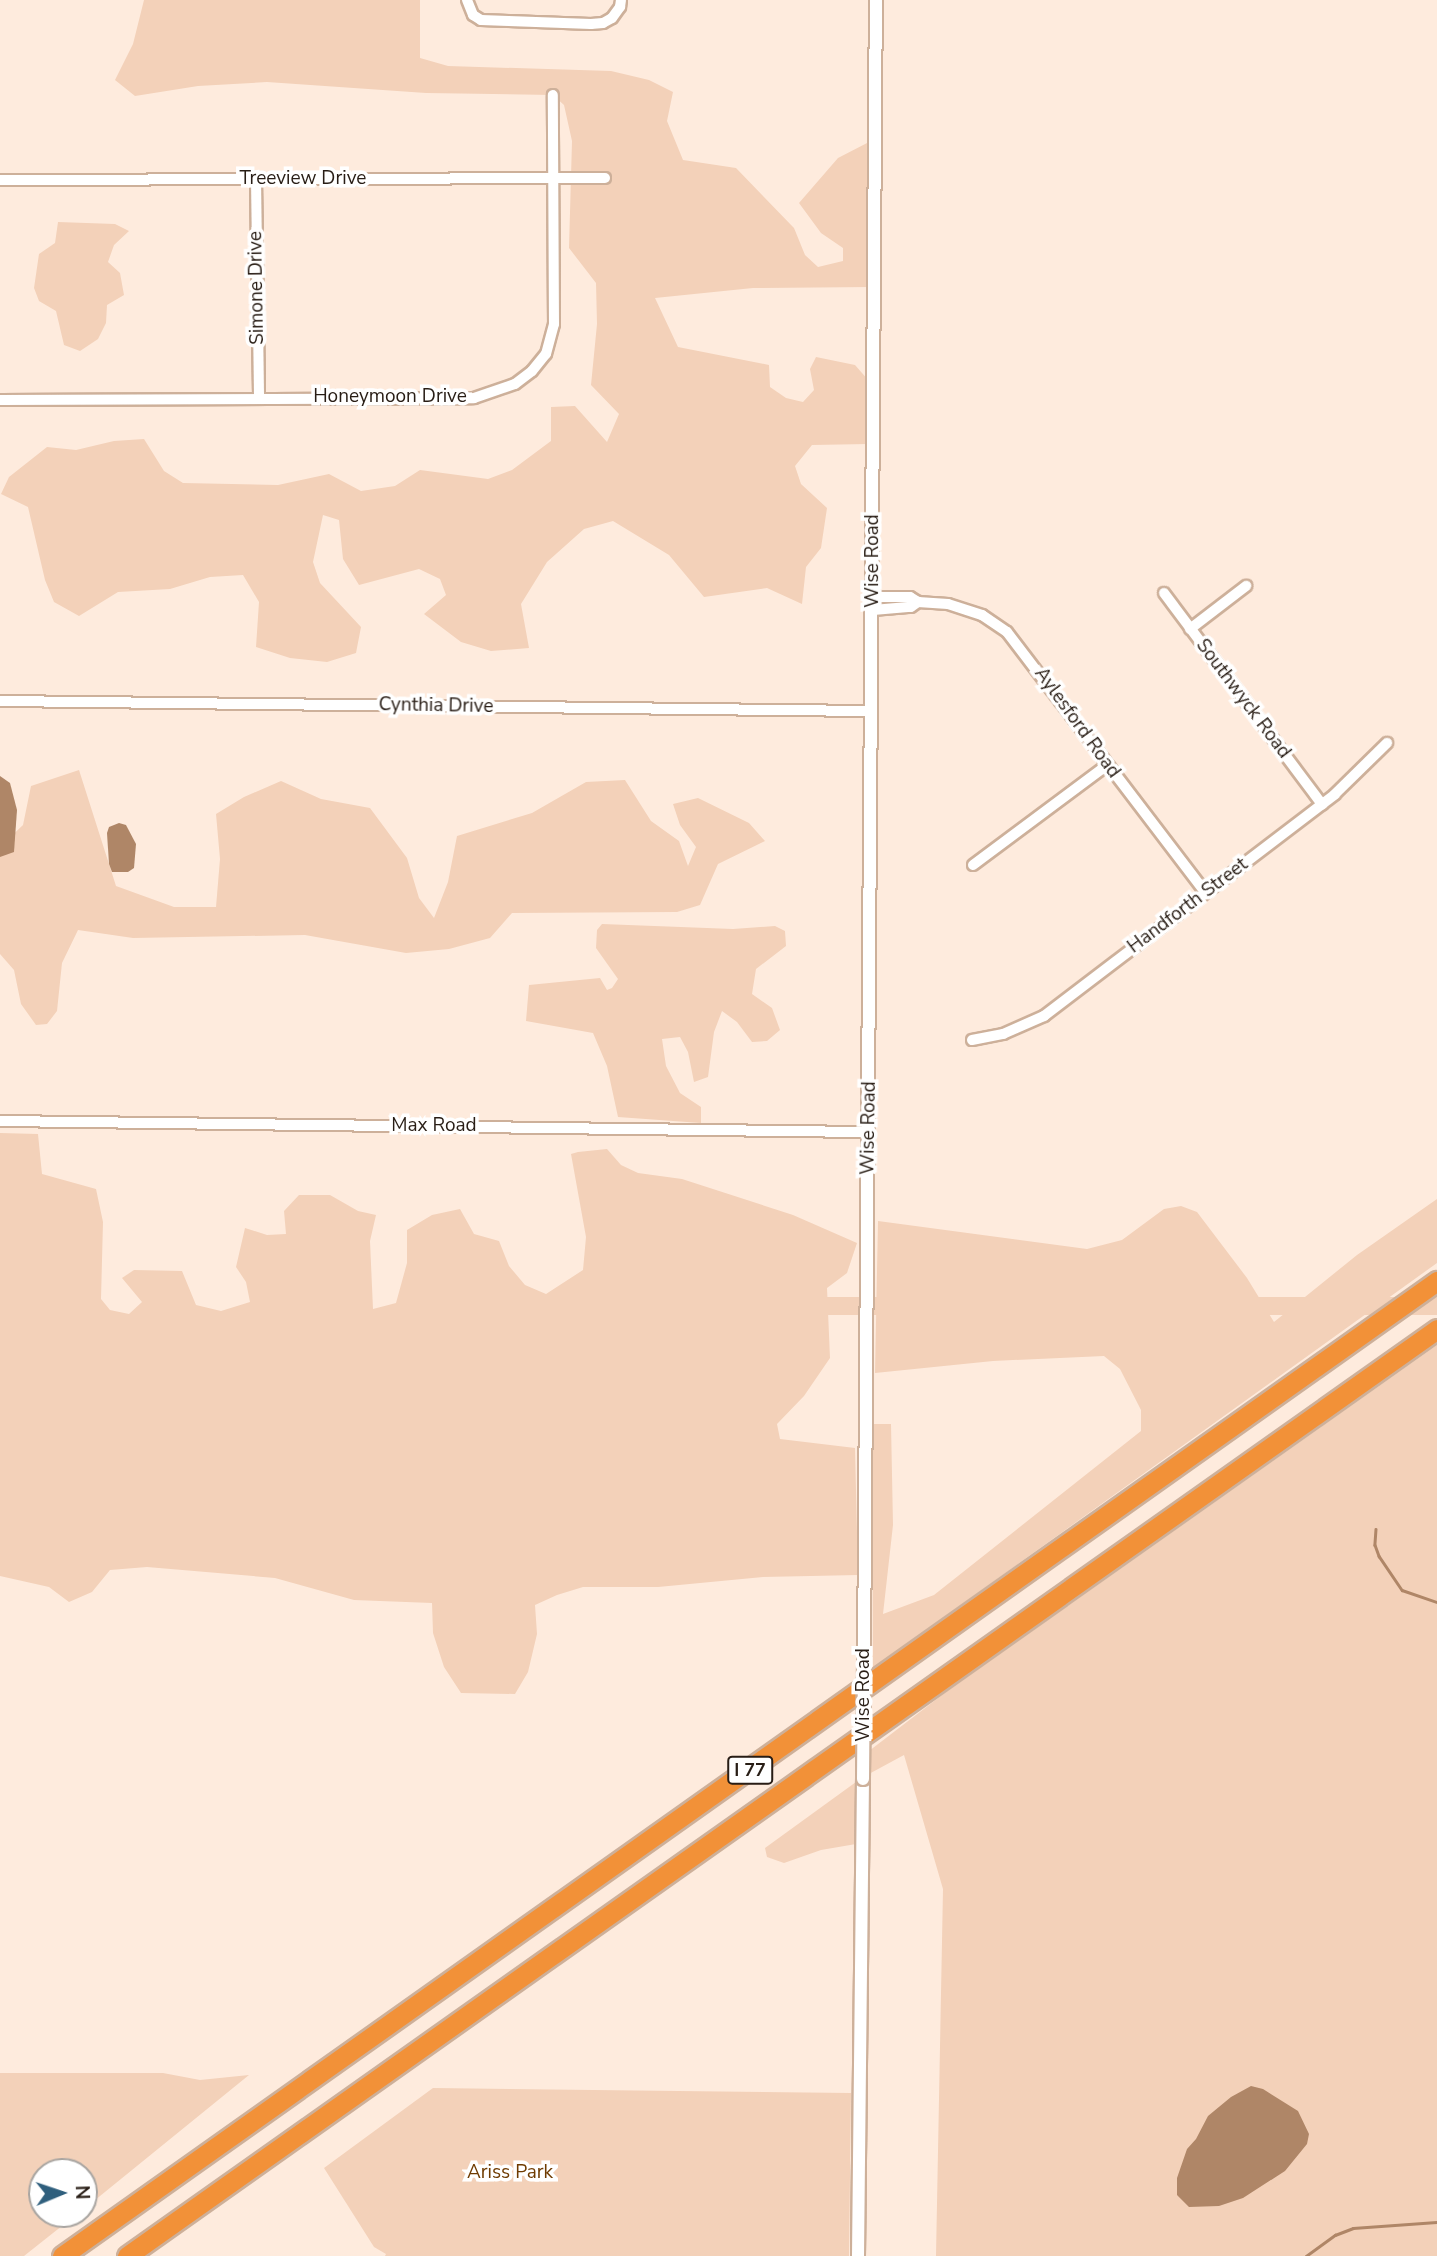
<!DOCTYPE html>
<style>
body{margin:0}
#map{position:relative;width:1437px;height:2256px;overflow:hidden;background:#feebdd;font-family:"Nunito Sans",sans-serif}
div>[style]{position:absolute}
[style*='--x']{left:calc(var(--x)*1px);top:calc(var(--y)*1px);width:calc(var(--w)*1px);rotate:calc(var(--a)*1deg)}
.green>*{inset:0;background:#f3d1b9;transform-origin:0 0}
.water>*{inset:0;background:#af8667}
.stream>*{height:2.5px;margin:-1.25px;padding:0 1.25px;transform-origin:1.25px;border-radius:1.25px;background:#af8667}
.roads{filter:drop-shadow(2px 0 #cdb09a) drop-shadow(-2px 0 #cdb09a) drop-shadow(0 2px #cdb09a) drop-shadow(0 -2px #cdb09a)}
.minor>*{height:10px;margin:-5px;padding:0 5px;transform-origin:5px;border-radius:5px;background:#fff}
.tertiary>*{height:12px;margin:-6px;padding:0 6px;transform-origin:6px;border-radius:6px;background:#fff}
.motorway>*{height:19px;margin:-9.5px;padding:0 9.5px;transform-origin:9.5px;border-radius:9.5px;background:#f29138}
.bridges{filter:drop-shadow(2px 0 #cdb09a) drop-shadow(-2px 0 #cdb09a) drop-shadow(0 2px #cdb09a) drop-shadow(0 -2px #cdb09a)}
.tertiary-bridge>*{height:12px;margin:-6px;padding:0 6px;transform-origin:6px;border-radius:6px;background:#fff}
span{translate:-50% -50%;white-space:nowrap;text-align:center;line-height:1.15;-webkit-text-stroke:7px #fff;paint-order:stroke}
.shield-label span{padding:2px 5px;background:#fff;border:2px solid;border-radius:5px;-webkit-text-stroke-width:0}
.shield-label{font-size:18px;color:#281d15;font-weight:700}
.street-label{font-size:19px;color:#281d15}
.park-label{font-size:19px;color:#6f3b01}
.north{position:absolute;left:28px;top:2158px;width:70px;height:70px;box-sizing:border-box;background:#fff;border:2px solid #a9a5a1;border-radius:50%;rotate:88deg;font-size:19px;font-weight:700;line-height:28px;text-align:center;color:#281d15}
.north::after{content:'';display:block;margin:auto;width:24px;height:32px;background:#2f5f7d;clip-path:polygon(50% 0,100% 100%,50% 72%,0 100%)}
</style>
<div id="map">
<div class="green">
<i style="clip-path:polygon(144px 0,420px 0,420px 58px,448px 66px,611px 71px,649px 80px,673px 92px,667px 121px,683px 160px,736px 168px,794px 228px,805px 255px,818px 267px,843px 261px,843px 248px,821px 233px,799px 203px,838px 158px,869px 142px,871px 287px,753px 288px,655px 298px,678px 347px,769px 365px,770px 387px,786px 398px,803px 402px,814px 390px,810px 369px,816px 357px,855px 365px,869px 381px,868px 444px,812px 445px,795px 466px,801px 484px,827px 508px,821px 548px,806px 567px,802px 604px,767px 588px,704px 597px,669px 555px,613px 521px,584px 529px,547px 562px,521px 604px,529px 648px,491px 651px,461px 642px,424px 614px,446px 595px,440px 579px,419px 569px,359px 585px,343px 559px,339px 520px,323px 515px,313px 562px,320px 583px,361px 627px,356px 653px,327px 662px,290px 658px,256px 647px,259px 602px,243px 575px,210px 577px,170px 589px,118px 592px,79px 616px,54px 602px,45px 580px,28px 507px,1px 494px,9px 477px,47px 447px,76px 450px,114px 441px,144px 439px,164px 471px,183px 483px,278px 485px,329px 474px,361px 491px,395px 486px,420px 470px,488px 479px,512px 470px,551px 441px,551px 407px,575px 406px,607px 442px,619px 414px,591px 385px,597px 324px,596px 283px,569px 248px,572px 141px,564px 105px,553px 95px,426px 93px,267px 82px,198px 86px,135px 96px,115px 80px,133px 44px)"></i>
<i style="clip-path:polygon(58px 222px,115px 224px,129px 231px,114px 245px,108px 262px,120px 273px,124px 295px,107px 305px,106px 323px,98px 339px,80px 351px,64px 345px,56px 311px,39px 301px,34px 288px,39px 254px,55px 243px)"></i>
<i style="clip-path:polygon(79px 770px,116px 886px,174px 907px,216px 907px,220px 859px,216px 814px,244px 797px,281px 781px,321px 799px,370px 808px,407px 858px,419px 898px,434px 918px,448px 882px,457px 836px,532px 813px,586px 782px,625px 780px,651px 821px,679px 841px,688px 866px,696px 847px,680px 825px,673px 804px,698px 798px,749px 823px,765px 841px,718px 864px,700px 905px,677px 912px,512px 913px,490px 938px,449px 949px,406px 953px,305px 935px,133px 938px,78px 930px,62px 963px,57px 1011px,47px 1024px,36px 1025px,21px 1004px,14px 970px,0 954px,0 847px,23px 825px,31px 786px)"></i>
<i style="clip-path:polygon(602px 924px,733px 929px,775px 926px,785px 931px,786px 946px,756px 969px,752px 994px,772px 1008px,780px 1030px,767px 1041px,752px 1042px,737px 1022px,722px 1011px,714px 1032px,708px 1077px,694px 1082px,688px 1052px,680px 1037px,662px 1039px,666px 1066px,680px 1093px,701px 1107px,701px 1123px,618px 1117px,607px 1066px,593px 1033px,526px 1021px,529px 985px,600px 978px,607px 990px,612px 988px,618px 979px,596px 948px,597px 930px)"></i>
<i style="clip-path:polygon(0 1133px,38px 1134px,42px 1174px,96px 1189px,103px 1222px,101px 1299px,110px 1310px,129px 1314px,142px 1302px,122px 1278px,134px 1270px,182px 1271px,196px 1305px,221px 1311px,250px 1302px,246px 1282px,236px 1267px,245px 1228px,267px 1235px,286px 1234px,284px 1211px,299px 1195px,330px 1195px,358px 1211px,376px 1215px,370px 1241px,373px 1309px,396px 1303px,407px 1263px,407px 1230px,432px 1215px,460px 1209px,474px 1234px,499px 1241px,509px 1266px,525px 1285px,546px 1294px,583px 1270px,586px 1237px,571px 1154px,578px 1152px,607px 1149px,621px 1165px,638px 1173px,682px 1179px,793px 1215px,857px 1243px,847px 1273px,827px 1288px,830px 1358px,804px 1396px,777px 1424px,780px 1439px,855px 1448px,858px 1575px,763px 1577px,658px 1587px,583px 1587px,557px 1595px,535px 1605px,537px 1634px,528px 1672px,515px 1694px,461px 1693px,444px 1667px,433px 1633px,432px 1603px,354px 1600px,275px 1578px,147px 1567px,110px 1570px,92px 1592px,69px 1602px,49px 1587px,0 1576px)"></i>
<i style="clip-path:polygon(1437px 1199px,1437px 1263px,873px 1668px,872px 1424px,891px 1424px,893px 1525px,883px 1614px,934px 1595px,1141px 1431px,1141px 1410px,1120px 1369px,1104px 1356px,993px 1361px,875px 1373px,878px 1221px,1087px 1249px,1122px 1240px,1164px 1209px,1181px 1206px,1197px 1212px,1247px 1278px,1274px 1322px,1357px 1255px)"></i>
<i style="left:1437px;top:1297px;width:18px;height:695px;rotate:90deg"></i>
<i style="clip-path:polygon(1437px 1345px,1437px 2256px,936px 2256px,943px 1889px,904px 1755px,867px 1775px,869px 1751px,946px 1692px)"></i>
<i style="clip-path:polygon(856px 1782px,856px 1844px,821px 1850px,784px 1863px,767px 1857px,765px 1848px)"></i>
<i style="clip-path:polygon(0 2073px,163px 2073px,200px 2080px,249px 2075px,84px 2209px,84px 2172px,42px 2172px,42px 2214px,77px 2214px,24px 2256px,0 2256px)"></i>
<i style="clip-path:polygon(433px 2088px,851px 2093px,849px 2256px,385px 2256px,386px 2254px,374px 2247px,324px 2168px)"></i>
</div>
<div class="water">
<i style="clip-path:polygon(0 776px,10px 783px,17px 810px,14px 852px,0 857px)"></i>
<i style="clip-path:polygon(119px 823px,126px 825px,136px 844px,134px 868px,128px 872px,112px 872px,109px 864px,107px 833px,109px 827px)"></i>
<i style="clip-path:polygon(1251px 2086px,1263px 2089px,1298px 2111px,1309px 2134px,1307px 2144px,1285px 2171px,1243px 2198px,1219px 2206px,1189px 2207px,1177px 2195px,1177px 2178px,1187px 2149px,1196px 2139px,1208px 2116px,1231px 2097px)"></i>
</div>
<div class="stream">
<i style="--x:1376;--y:1529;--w:16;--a:94"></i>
<i style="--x:1375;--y:1545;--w:12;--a:70"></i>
<i style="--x:1379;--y:1556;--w:41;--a:55.9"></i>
<i style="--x:1402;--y:1590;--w:37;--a:19"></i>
<i style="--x:1306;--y:2256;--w:36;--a:-36"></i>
<i style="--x:1335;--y:2235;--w:19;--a:-21"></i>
<i style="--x:1353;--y:2228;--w:84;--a:-4.1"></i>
</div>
<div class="roads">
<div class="minor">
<i style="--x:467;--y:0;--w:16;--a:68"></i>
<i style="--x:473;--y:15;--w:9;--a:32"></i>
<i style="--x:481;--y:20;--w:110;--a:2.1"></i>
<i style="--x:591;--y:24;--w:12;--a:-5"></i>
<i style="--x:603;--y:23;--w:10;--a:-29"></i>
<i style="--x:612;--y:18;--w:14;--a:-54"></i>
<i style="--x:620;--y:7;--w:7;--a:-82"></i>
<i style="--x:256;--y:179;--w:218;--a:89.2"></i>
<i style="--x:0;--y:180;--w:605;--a:-0.19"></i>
<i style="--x:0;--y:400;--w:474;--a:-0.2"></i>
<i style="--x:474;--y:398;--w:43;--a:-18.9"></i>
<i style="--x:515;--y:384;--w:21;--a:-37"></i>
<i style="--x:532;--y:371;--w:22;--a:-51"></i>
<i style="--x:546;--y:354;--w:31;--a:-75"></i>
<i style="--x:554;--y:324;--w:229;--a:-90.3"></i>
<i style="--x:1164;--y:593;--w:264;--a:53.2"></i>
<i style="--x:873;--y:597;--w:37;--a:0"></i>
<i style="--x:910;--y:597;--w:9;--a:32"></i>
<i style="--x:918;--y:602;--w:30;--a:4"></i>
<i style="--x:948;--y:604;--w:36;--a:18"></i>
<i style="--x:982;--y:615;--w:30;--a:34"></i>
<i style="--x:1007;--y:632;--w:327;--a:52.7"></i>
<i style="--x:873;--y:610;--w:38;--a:-5"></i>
<i style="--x:911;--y:607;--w:9;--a:-36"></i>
<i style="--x:1190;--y:629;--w:71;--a:-37.5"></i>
<i style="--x:0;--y:701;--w:871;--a:0.66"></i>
<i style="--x:973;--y:865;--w:167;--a:-36.7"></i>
<i style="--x:972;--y:1040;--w:32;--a:-11"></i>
<i style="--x:1003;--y:1034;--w:45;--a:-23.7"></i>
<i style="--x:1044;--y:1016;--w:366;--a:-37.3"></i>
<i style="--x:1335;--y:794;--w:73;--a:-44.4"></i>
<i style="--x:0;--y:1121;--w:869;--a:0.73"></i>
</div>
<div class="tertiary">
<i style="--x:864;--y:1659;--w:1659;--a:-89.59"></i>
<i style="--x:858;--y:2256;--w:477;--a:-89.4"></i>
</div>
<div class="motorway">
<i style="--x:62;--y:2256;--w:1686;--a:-35.34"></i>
<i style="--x:127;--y:2256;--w:1605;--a:-35.28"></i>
</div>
</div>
<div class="bridges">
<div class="tertiary-bridge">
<i style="--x:863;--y:1779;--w:120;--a:-89.5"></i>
</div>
</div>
<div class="shield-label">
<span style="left:750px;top:1770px">I 77</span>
</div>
<div class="street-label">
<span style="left:303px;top:179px">Treeview Drive</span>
<span style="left:257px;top:288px;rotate:-91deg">Simone Drive</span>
<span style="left:390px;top:397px">Honeymoon Drive</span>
<span style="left:873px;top:561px;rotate:-90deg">Wise Road</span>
<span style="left:1243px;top:699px;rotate:53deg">Southwyck Road</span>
<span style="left:436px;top:706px;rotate:1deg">Cynthia Drive</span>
<span style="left:1077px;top:723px;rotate:54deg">Aylesford Road</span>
<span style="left:1188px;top:906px;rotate:-37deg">Handforth Street</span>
<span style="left:434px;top:1126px">Max Road</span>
<span style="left:869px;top:1128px;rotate:-89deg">Wise Road</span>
<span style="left:864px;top:1695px;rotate:-90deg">Wise Road</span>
</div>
<div class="park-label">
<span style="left:510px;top:2173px">Ariss Park</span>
</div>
<div class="north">N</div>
</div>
